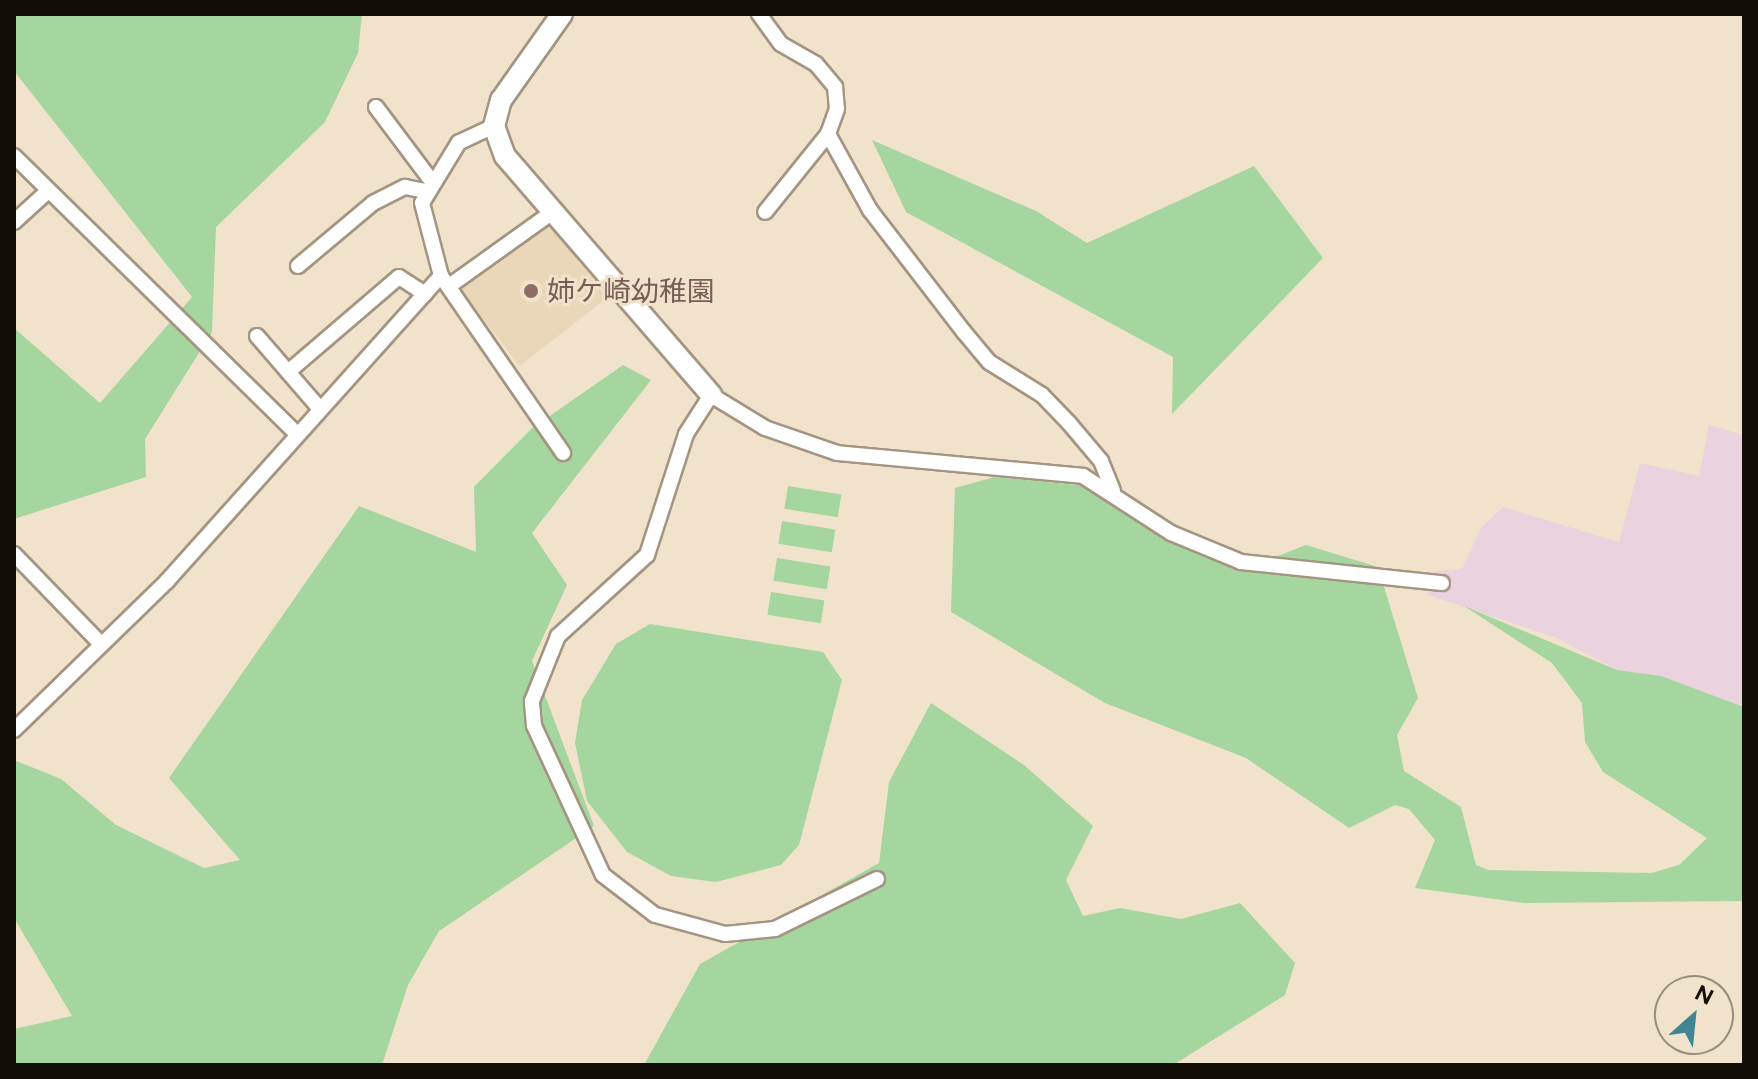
<!DOCTYPE html>
<meta charset="utf-8">
<style>
body{margin:0}
#map{position:relative;width:1758px;height:1079px;overflow:hidden;background:#f1e2cc;font-family:Figtree,"Noto Sans JP",sans-serif}
div>[style]{position:absolute}
[style*='--x']{left:calc(var(--x)*1px);top:calc(var(--y)*1px);width:calc(var(--w)*1px);rotate:calc(var(--a)*1deg)}
.commercial>*{inset:0;background:#ead3de}
.built>*{inset:0;background:#ead7ba;transform-origin:0 0}
.green>*{inset:0;background:#a5d69f;transform-origin:0 0}
.roads{filter:drop-shadow(2px 0 #a39581) drop-shadow(-2px 0 #a39581) drop-shadow(0 2px #a39581) drop-shadow(0 -2px #a39581)}
.street>*{height:14px;margin:-7px;padding:0 7px;transform-origin:7px;border-radius:7px;background:#fff}
.secondary>*{height:20px;margin:-10px;padding:0 10px;transform-origin:10px;border-radius:10px;background:#fff}
.dots>*{width:22px;height:22px;translate:-50% -50%;box-sizing:border-box;border:4px solid #f1e2cc;border-radius:50%}
span{translate:-50% -50%;white-space:nowrap;text-align:center;line-height:1.15;-webkit-text-stroke:6px #f1e2cc;paint-order:stroke}
.education-label{font-size:28px;color:#785e54}
.left{translate:0 -50%;text-align:left}
.frame{position:absolute;inset:0;border:16px solid #120d06;pointer-events:none}
.north{position:absolute;left:1654px;top:975px;width:80px;height:80px;box-sizing:border-box;background:#f1e2cc;border:2px solid #988d7d;border-radius:50%;rotate:27deg;font-size:22px;font-weight:700;line-height:32px;text-align:center;color:#120d06}
.north::after{content:'';display:block;margin:auto;width:28px;height:36px;background:#418594;clip-path:polygon(50% 0,100% 100%,50% 72%,0 100%)}
</style>
<div id="map">
<div class="commercial">
<i style="clip-path:polygon(1709px 425px,1744px 435px,1744px 707px,1660px 676px,1617px 670px,1557px 638px,1428px 595px,1429px 572px,1462px 569px,1481px 528px,1503px 507px,1619px 542px,1640px 463px,1699px 476px)"></i>
</div>
<div class="built">
<i style="left:545px;top:218px;width:101px;height:111px;rotate:52deg"></i>
</div>
<div class="green">
<i style="clip-path:polygon(14px 14px,362px 14px,358px 53px,325px 122px,216px 227px,212px 332px,145px 439px,146px 477px,14px 519px,14px 328px,100px 403px,192px 297px,14px 71px)"></i>
<i style="clip-path:polygon(872px 140px,1036px 211px,1087px 243px,1254px 166px,1323px 258px,1172px 414px,1173px 357px,906px 212px)"></i>
<i style="clip-path:polygon(623px 365px,651px 380px,532px 533px,567px 585px,532px 661px,594px 826px,439px 931px,408px 985px,382px 1065px,14px 1065px,14px 1029px,72px 1016px,14px 918px,14px 760px,61px 779px,116px 825px,204px 868px,240px 860px,169px 778px,359px 506px,476px 552px,474px 487px,531px 429px)"></i>
<i style="clip-path:polygon(995px 477px,1087px 486px,1244px 569px,1306px 545px,1378px 567px,1418px 698px,1397px 735px,1404px 771px,1461px 807px,1476px 865px,1488px 870px,1651px 873px,1679px 865px,1707px 838px,1603px 772px,1585px 742px,1582px 703px,1552px 663px,1464px 606px,1617px 670px,1661px 676px,1744px 707px,1744px 901px,1524px 903px,1415px 888px,1435px 840px,1409px 809px,1395px 805px,1349px 828px,1246px 758px,1105px 703px,951px 612px,955px 488px)"></i>
<i style="left:788px;top:486px;width:54px;height:23px;rotate:9deg"></i>
<i style="left:782px;top:521px;width:54px;height:23px;rotate:9deg"></i>
<i style="left:777px;top:558px;width:54px;height:23px;rotate:9deg"></i>
<i style="left:771px;top:592px;width:54px;height:23px;rotate:9deg"></i>
<i style="clip-path:polygon(650px 624px,823px 652px,842px 680px,799px 845px,781px 865px,716px 882px,671px 876px,627px 852px,587px 801px,575px 743px,582px 700px,616px 644px)"></i>
<i style="clip-path:polygon(931px 703px,1024px 765px,1093px 826px,1066px 880px,1083px 916px,1120px 908px,1181px 919px,1240px 903px,1295px 963px,1285px 995px,1173px 1065px,644px 1065px,700px 964px,879px 863px,889px 782px)"></i>
</div>
<div class="roads">
<div class="street">
<i style="--x:759;--y:14;--w:37;--a:54"></i>
<i style="--x:781;--y:44;--w:40;--a:29.7"></i>
<i style="--x:816;--y:64;--w:30;--a:50"></i>
<i style="--x:835;--y:87;--w:22;--a:85"></i>
<i style="--x:837;--y:109;--w:27;--a:110"></i>
<i style="--x:828;--y:134;--w:100;--a:128.9"></i>
<i style="--x:376;--y:107;--w:90;--a:53.1"></i>
<i style="--x:494;--y:126;--w:38;--a:155"></i>
<i style="--x:459;--y:142;--w:71;--a:121.2"></i>
<i style="--x:422;--y:203;--w:75;--a:75.4"></i>
<i style="--x:441;--y:276;--w:215;--a:55.4"></i>
<i style="--x:828;--y:134;--w:87;--a:61.1"></i>
<i style="--x:870;--y:210;--w:154;--a:52.4"></i>
<i style="--x:964;--y:332;--w:39;--a:50"></i>
<i style="--x:989;--y:362;--w:62;--a:31.9"></i>
<i style="--x:1042;--y:395;--w:39;--a:46"></i>
<i style="--x:1069;--y:423;--w:50;--a:49.9"></i>
<i style="--x:1101;--y:461;--w:32;--a:68"></i>
<i style="--x:14;--y:156;--w:397;--a:44.5"></i>
<i style="--x:14;--y:222;--w:46;--a:-42.4"></i>
<i style="--x:298;--y:266;--w:98;--a:-40"></i>
<i style="--x:373;--y:203;--w:36;--a:-27"></i>
<i style="--x:405;--y:187;--w:20;--a:11"></i>
<i style="--x:452;--y:284;--w:122;--a:-35.6"></i>
<i style="--x:257;--y:336;--w:96;--a:49.2"></i>
<i style="--x:288;--y:372;--w:146;--a:-40.6"></i>
<i style="--x:399;--y:277;--w:31;--a:33"></i>
<i style="--x:14;--y:554;--w:125;--a:46"></i>
<i style="--x:14;--y:730;--w:214;--a:-44.2"></i>
<i style="--x:167;--y:581;--w:410;--a:-48.1"></i>
<i style="--x:877;--y:879;--w:114;--a:153.9"></i>
<i style="--x:775;--y:929;--w:50;--a:174.3"></i>
<i style="--x:725;--y:934;--w:73;--a:-164.8"></i>
<i style="--x:655;--y:915;--w:66;--a:-142.4"></i>
<i style="--x:603;--y:875;--w:164;--a:-114.8"></i>
<i style="--x:534;--y:726;--w:25;--a:-95"></i>
<i style="--x:532;--y:701;--w:70;--a:-68.2"></i>
<i style="--x:558;--y:636;--w:120;--a:-42.3"></i>
<i style="--x:647;--y:555;--w:127;--a:-72.1"></i>
<i style="--x:686;--y:434;--w:46;--a:-57.3"></i>
<i style="--x:711;--y:395;--w:63;--a:31.4"></i>
<i style="--x:765;--y:428;--w:76;--a:19.1"></i>
<i style="--x:837;--y:453;--w:247;--a:5.3"></i>
<i style="--x:1083;--y:476;--w:105;--a:32.9"></i>
<i style="--x:1171;--y:533;--w:76;--a:22.5"></i>
<i style="--x:1241;--y:562;--w:202;--a:6"></i>
</div>
<div class="secondary">
<i style="--x:562;--y:14;--w:105;--a:125.3"></i>
<i style="--x:501;--y:100;--w:27;--a:105"></i>
<i style="--x:494;--y:126;--w:32;--a:70"></i>
<i style="--x:505;--y:156;--w:316;--a:49.2"></i>
</div>
</div>
<div class="dots">
<i style="left:531px;top:291px;background:#8d6e63"></i>
</div>
<div class="education-label">
<span class="left" style="left:547px;top:291px">姉ケ崎幼稚園</span>
</div>
<div class="frame"></div>
<div class="north">N</div>
</div>
